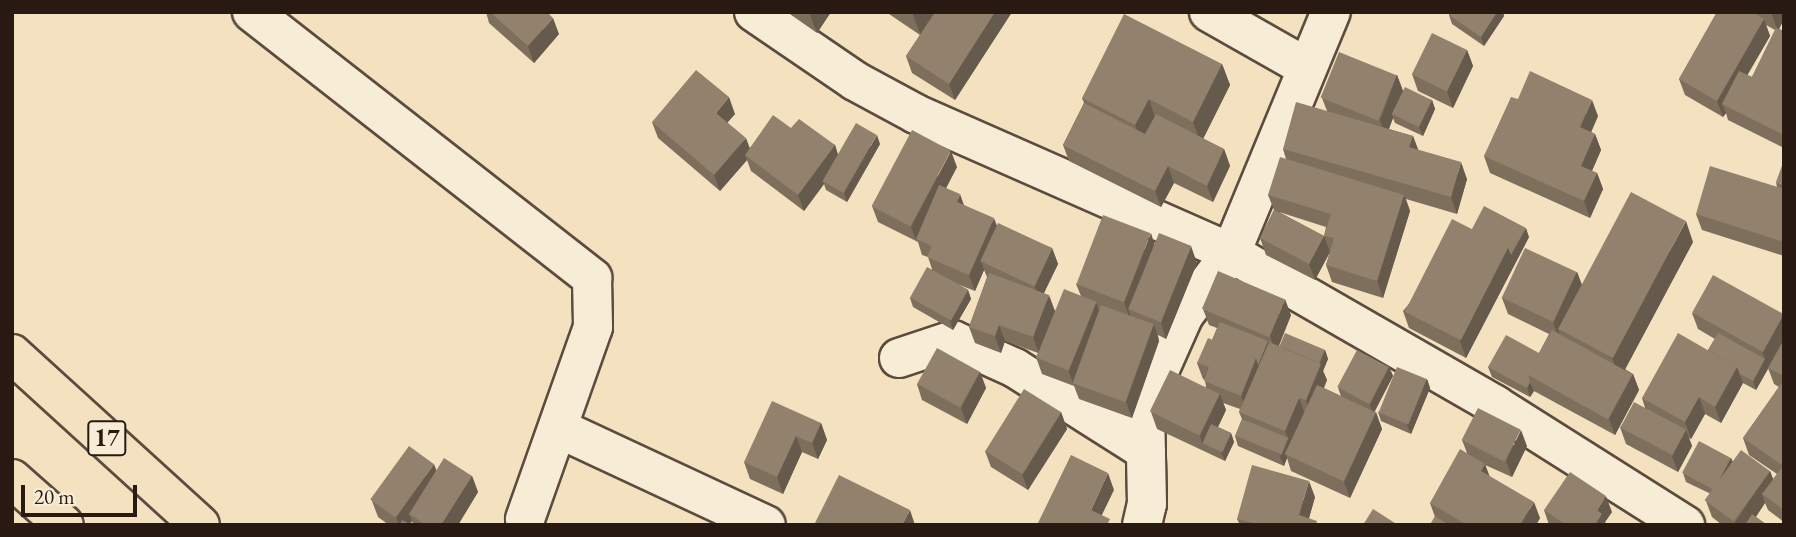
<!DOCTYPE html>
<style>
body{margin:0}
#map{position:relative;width:1796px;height:537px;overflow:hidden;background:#f3e1bf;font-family:"EB Garamond",serif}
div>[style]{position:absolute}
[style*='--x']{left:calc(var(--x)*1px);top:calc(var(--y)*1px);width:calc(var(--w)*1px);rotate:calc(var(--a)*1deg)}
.roads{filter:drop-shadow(2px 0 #5c4b3e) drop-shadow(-2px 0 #5c4b3e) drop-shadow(0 2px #5c4b3e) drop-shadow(0 -2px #5c4b3e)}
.minor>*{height:38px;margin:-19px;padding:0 19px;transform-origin:19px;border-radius:19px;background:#f7ecd5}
.highway>*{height:38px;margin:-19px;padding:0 19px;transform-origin:19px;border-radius:19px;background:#f3e1bf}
.wall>*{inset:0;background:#7e6f5d}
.shaded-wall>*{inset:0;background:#665a4c}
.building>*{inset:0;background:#92816c;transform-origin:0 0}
span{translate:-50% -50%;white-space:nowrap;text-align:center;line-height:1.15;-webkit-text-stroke:7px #f7ecd5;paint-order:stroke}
.shield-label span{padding:2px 5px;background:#f7ecd5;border:2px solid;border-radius:5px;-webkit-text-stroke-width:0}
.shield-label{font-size:24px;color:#291913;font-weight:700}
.frame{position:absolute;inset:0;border:14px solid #291913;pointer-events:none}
.scale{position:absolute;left:21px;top:485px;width:116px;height:32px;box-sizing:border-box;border:4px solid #291913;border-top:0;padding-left:9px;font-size:21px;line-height:24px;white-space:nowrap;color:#291913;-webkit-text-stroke:5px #f7ecd5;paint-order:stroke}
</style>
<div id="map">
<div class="roads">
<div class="minor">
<i style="--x:252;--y:12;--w:432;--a:38"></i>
<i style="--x:592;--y:278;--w:49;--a:88.8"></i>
<i style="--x:593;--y:327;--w:204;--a:109.5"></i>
<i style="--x:754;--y:12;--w:122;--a:34.3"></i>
<i style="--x:855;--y:81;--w:69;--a:28.4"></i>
<i style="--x:916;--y:114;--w:344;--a:23.8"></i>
<i style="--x:1231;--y:253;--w:305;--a:29.9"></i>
<i style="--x:1495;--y:405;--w:225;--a:32.3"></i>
<i style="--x:1209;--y:12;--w:112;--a:29.6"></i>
<i style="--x:899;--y:358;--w:57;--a:-18.4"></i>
<i style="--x:953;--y:340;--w:68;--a:24.3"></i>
<i style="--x:1015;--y:368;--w:155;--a:32.4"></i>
<i style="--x:560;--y:429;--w:227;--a:25"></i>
<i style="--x:1142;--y:525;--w:22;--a:-77"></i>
<i style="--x:1147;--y:504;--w:92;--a:-91.2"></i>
<i style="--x:1145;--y:412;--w:24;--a:-75"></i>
<i style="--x:1151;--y:389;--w:81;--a:-66"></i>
<i style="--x:1184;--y:315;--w:78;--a:-52.8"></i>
<i style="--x:1231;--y:253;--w:261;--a:-67.5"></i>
</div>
<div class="highway">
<i style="--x:12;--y:354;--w:254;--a:42.3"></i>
<i style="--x:12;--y:479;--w:69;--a:41.5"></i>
</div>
</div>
<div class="wall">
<i style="clip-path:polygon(486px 12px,490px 12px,559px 34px,534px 63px,489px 23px)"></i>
<i style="clip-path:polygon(787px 12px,831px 12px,817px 33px)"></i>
<i style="clip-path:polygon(886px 12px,1012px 12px,955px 100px,912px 73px,906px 56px,920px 35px)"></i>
<i style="clip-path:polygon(1450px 12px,1503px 12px,1504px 16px,1484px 46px,1452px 24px,1449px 15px)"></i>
<i style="clip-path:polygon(evenodd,1717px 12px,1784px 12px,1784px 19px,1779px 29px,1784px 31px,1784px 148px,1728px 120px,1726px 113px,1723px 117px,1685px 95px,1679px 79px,1717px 12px,1766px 25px,1775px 30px,1752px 77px,1747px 75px,1770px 36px,1766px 25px)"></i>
<i style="clip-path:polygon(1467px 50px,1473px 66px,1453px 108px,1418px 91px,1412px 74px)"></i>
<i style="clip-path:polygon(1222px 64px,1230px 85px,1203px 139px,1224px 149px,1230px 166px,1213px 202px,1174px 183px,1161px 207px,1069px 161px,1063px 145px,1084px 103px,1082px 98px)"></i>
<i style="clip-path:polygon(evenodd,1397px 75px,1403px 91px,1432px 100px,1435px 109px,1423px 136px,1395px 123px,1393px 118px,1389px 129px,1413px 136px,1418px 150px,1467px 179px,1457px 214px,1406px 199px,1410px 211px,1383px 298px,1332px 282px,1326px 265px,1330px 252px,1315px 280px,1266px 255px,1260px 238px,1274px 210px,1268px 195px,1286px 159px,1283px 149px,1327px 111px,1322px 98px,1397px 75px,1279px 212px,1326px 227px,1324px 236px,1279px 212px)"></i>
<i style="clip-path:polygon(1518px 99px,1598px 116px,1591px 132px,1595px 134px,1601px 150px,1592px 171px,1597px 173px,1603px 189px,1590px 218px,1490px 173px,1484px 156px)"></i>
<i style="clip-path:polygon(735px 114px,727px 122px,749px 148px,791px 128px,835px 145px,838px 155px,880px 144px,847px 202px,826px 190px,824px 184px,804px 211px,751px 171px,747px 160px,720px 191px,658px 138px,652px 122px)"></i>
<i style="clip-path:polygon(957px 167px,946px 188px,964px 205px,996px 225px,1052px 248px,1058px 264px,1044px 293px,1055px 311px,1081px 296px,1076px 284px,1155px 244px,1197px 263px,1166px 339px,1158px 335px,1159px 341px,1132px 418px,1079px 399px,1074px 386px,1042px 374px,1036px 357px,1038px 353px,1005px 341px,1001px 353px,975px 343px,969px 327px,987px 277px,984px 270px,975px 291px,957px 284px,968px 290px,971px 299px,953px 330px,913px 307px,910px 298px,932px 269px,928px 257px,922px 255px,918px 242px,878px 222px,872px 206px)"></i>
<i style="clip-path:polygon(1776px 182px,1784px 185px,1784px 256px,1702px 230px,1696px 214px,1777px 187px)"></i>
<i style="clip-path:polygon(1472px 229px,1529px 237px,1466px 358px,1409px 328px,1403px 311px)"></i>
<i style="clip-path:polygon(1693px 242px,1625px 369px,1633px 374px,1639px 390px,1615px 435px,1534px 391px,1530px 397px,1492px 377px,1488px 367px,1539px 353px,1549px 334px,1508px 314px,1502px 298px,1577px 272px,1582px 285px)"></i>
<i style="clip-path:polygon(1203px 309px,1291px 315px,1279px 346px,1325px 350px,1328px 359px,1323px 371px,1327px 380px,1324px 388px,1341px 396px,1338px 388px,1389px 367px,1393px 376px,1375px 411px,1382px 429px,1350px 498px,1291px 471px,1287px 458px,1284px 466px,1238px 446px,1235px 436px,1242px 419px,1239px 412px,1240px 409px,1223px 403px,1226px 410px,1218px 427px,1231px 433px,1234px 442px,1225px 461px,1157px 429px,1151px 412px,1206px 387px,1205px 380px,1203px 379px,1197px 363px,1212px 340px,1217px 328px,1209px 325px)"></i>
<i style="clip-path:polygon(1692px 313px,1784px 314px,1784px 522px,1768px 510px,1765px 503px,1756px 517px,1767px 525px,1722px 525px,1712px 517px,1706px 501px,1711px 494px,1686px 482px,1683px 473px,1731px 458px,1733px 462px,1770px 471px,1773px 479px,1777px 474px,1749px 455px,1743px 438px,1779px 387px,1774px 384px,1768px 368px,1756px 390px,1743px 383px,1721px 423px,1705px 414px,1691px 439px,1689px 438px,1692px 446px,1678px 472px,1626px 444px,1620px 427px,1645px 408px,1642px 398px,1708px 350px,1715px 339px,1698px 329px)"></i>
<i style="clip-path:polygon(980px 372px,986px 388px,967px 424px,922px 400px,917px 384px)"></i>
<i style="clip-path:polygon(1427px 379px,1430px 388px,1411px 434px,1381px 421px,1378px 412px)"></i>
<i style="clip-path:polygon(1061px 412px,1067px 429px,1028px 490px,991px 467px,985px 451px)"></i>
<i style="clip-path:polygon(821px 423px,827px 440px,818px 459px,802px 452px,783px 494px,750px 479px,744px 462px)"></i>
<i style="clip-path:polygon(1462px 440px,1527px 446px,1512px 477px,1485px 465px,1489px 476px,1540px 518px,1536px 525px,1430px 525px,1435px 517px,1430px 503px,1467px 453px)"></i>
<i style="clip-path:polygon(436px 471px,472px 476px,478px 492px,458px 525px,413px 525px,412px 521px,410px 524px,411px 525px,389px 525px,378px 517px,372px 501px)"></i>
<i style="clip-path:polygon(1315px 497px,1309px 518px,1318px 525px,1240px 525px,1237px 519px)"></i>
<i style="clip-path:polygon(1544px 510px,1612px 512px,1605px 522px,1606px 525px,1549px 525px)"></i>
</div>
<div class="shaded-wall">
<i style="clip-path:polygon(809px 12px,831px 12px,817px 33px)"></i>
<i style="clip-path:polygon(915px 12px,938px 12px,921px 36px,913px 15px)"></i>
<i style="clip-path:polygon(995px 12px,1012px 12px,955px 100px,949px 84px)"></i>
<i style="clip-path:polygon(1497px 12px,1503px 12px,1504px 16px,1484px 46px,1481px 37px)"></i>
<i style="clip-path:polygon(1773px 12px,1784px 12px,1784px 19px,1778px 31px,1772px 15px)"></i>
<i style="clip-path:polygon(553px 18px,559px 34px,534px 63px,528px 46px)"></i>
<i style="clip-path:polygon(1764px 19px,1770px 36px,1729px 107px,1722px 104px,1726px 113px,1723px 117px,1717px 101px)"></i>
<i style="clip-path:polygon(1467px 50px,1473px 66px,1453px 108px,1447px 92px)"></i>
<i style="clip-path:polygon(1222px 64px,1230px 85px,1201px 143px,1193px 122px)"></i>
<i style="clip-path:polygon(1397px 75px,1403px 91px,1392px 114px,1393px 118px,1386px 136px,1380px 120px)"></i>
<i style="clip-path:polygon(729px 97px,735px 114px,722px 129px,716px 113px)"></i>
<i style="clip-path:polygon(1149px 99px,1156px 120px,1143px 146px,1135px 125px)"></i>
<i style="clip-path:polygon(1432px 100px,1435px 109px,1423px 136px,1419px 127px)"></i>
<i style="clip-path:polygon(1592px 100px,1598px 116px,1586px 144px,1580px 127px)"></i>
<i style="clip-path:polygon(1595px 134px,1601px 150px,1587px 182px,1581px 166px)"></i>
<i style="clip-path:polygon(877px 135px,880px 144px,847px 202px,844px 193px)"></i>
<i style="clip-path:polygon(1413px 136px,1419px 152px,1409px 147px)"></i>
<i style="clip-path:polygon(746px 138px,752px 154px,745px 155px,747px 160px,720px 191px,714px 175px)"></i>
<i style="clip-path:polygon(835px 145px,840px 161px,823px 181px,824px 184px,804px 211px,798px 195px)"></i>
<i style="clip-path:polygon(1224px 149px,1230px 166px,1213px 202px,1207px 186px)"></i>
<i style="clip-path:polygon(951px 151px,957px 167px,919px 240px,916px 239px,917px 243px,911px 227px)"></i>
<i style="clip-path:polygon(1461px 162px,1467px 179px,1457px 214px,1451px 197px)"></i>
<i style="clip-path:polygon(1168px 166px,1174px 183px,1161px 207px,1155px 191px)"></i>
<i style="clip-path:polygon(1597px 173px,1603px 189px,1590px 218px,1584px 201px)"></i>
<i style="clip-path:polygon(960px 194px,966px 211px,957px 202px)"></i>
<i style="clip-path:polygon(1404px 195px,1410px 211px,1383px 298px,1377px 281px)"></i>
<i style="clip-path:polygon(994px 218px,1000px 234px,981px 261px,984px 270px,975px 291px,969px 275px)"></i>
<i style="clip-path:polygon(1686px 221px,1693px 242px,1620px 379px,1612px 358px)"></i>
<i style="clip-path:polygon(1526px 228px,1529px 237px,1466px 358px,1460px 341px,1508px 248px)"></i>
<i style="clip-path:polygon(1151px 233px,1156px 249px,1128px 309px,1131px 317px,1130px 319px,1124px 302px)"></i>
<i style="clip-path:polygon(1324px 236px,1330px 252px,1315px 280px,1309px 264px)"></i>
<i style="clip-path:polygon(1191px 246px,1197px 263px,1166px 339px,1161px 323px)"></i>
<i style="clip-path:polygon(1052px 248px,1058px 264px,1040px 301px,1034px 285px)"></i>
<i style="clip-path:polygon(1577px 272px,1583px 288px,1558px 329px,1560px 336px,1559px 339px,1553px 322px)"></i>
<i style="clip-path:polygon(968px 290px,971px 299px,953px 330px,950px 321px)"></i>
<i style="clip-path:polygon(1049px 295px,1055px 311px,1039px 354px,1033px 337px)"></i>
<i style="clip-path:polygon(1285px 299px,1291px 315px,1276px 352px,1270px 336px)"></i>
<i style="clip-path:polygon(1096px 302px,1102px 318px,1073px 383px,1068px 370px)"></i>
<i style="clip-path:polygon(1784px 314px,1784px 341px,1756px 390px,1753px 381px,1765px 359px,1762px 352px)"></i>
<i style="clip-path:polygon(1154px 324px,1159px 341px,1132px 418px,1126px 402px)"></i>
<i style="clip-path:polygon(999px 325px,1005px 341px,1001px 353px,995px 336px)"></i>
<i style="clip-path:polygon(1268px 341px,1271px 350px,1247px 412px,1241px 396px,1256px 358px)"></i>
<i style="clip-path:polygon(1325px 350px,1328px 359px,1323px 371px,1327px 380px,1312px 416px,1306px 400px)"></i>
<i style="clip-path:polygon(1389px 367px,1393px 376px,1373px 414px,1370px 405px)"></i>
<i style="clip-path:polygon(1737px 367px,1743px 383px,1721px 423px,1715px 407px)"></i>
<i style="clip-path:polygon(980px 372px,986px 388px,967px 424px,961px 408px)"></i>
<i style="clip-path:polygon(1633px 374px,1639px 390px,1615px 435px,1609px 419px)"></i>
<i style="clip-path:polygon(1427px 379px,1430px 388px,1411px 434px,1407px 425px)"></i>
<i style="clip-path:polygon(1530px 382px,1534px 391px,1530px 397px,1527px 388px)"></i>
<i style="clip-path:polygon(1220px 394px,1226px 410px,1209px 446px,1202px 443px,1200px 436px)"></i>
<i style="clip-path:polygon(1699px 397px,1705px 414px,1691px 439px,1685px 422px)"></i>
<i style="clip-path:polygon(1299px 398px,1305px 414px,1285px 454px,1287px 458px,1284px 466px,1280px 457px,1288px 438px,1285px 431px)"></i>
<i style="clip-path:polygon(1061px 412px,1067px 429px,1028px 490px,1022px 474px)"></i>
<i style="clip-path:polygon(1376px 412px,1382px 429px,1350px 498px,1344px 482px)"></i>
<i style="clip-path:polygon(821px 423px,827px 440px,818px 459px,812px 443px)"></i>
<i style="clip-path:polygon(1521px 430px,1527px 446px,1512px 477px,1506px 461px)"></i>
<i style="clip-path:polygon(1686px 430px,1692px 446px,1678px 472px,1672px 456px)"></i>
<i style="clip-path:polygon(1231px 433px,1234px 442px,1225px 461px,1221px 452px)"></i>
<i style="clip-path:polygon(796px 436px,802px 452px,783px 494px,777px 477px)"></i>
<i style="clip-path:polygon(1731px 458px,1734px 467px,1715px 489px)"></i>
<i style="clip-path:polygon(434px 464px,440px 480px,409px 514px,412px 521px,409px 525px,399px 525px,396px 518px)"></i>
<i style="clip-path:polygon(1485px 464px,1491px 480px,1481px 471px)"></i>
<i style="clip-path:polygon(1770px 471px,1776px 487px,1762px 494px,1765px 503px,1750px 525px,1736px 525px,1735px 522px)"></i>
<i style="clip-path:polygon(1108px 473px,1114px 490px,1097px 525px,1091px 510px)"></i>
<i style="clip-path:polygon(472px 476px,478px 492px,458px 525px,441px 525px)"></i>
<i style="clip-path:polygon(1309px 481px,1315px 497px,1307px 525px,1299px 515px)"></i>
<i style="clip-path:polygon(1606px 496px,1612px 512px,1605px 522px,1606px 525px,1595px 525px,1597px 510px)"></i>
<i style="clip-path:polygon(1534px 502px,1540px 518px,1536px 525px,1520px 525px)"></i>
<i style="clip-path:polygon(910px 510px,915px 525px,902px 525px)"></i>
</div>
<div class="building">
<i style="clip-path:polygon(490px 12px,547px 12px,553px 18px,528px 46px)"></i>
<i style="clip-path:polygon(935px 12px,995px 12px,949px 84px,906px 56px)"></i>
<i style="clip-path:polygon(1450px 12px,1497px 12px,1481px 37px,1449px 15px)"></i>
<i style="clip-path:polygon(1717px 12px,1752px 12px,1764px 19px,1717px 101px,1679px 79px)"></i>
<i style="clip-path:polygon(1124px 14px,1222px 64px,1193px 122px,1149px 99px,1135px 125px,1082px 98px)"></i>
<i style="clip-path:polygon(1776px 28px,1784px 31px,1784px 135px,1722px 104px,1739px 71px,1752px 77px)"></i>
<i style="left:1432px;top:33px;width:39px;height:46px;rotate:26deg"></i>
<i style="left:1339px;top:52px;width:62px;height:49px;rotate:22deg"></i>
<i style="clip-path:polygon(696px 70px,729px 97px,716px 113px,746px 138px,714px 175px,652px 122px)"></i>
<i style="clip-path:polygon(1530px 71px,1592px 100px,1580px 127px,1595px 134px,1581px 166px,1597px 173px,1584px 201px,1484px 156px,1511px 97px,1518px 99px)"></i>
<i style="left:1405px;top:87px;width:30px;height:30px;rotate:26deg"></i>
<i style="clip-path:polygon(1296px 102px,1413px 136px,1409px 147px,1461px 162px,1451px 197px,1283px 149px)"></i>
<i style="clip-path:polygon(1084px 103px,1145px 134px,1156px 114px,1224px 149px,1207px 186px,1168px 166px,1155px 191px,1063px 145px)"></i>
<i style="clip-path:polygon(773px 115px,791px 128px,799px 119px,835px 145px,798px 195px,745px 155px)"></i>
<i style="left:856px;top:123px;width:24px;height:67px;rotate:30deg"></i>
<i style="left:912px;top:130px;width:44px;height:86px;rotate:28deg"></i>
<i style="clip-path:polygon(1280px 157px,1404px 195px,1377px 281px,1326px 265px,1334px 238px,1324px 236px,1309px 264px,1260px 238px,1274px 210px,1324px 236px,1331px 214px,1268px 195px)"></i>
<i style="clip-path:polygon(1784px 160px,1784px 185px,1776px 182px)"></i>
<i style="clip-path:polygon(1710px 166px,1784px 189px,1784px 242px,1696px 214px)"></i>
<i style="clip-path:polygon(939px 185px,960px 194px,957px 202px,994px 218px,969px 275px,927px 257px,932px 246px,916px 239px)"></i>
<i style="left:1631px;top:192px;width:62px;height:155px;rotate:28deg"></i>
<i style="clip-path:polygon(1484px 206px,1526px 228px,1511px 255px,1508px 248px,1472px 229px)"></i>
<i style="left:1103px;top:215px;width:51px;height:74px;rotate:21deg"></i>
<i style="left:1452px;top:219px;width:63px;height:104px;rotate:27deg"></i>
<i style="left:998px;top:223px;width:60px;height:42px;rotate:25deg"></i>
<i style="left:1159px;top:233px;width:35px;height:82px;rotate:22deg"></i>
<i style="left:1525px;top:248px;width:57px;height:55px;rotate:25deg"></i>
<i style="left:927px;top:267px;width:47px;height:35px;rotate:29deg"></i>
<i style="left:1218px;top:271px;width:73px;height:41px;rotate:23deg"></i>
<i style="clip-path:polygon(989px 273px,1049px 295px,1033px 337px,999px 325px,995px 336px,969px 327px)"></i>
<i style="left:1713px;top:275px;width:81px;height:43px;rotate:29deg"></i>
<i style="left:1064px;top:289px;width:35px;height:74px;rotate:22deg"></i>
<i style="left:1101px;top:305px;width:56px;height:83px;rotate:20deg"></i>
<i style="clip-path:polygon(1220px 322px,1268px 341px,1258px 365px,1256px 358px,1212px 340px)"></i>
<i style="left:1552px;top:330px;width:92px;height:51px;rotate:29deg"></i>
<i style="left:1285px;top:333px;width:43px;height:14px;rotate:23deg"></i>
<i style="clip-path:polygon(1678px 333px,1737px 367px,1715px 407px,1699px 397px,1685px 422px,1642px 398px)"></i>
<i style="clip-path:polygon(1718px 333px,1765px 359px,1753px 381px,1740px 374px,1737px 367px,1708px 350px)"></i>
<i style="clip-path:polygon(1506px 335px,1539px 353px,1528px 375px,1530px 382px,1527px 388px,1488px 367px)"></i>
<i style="clip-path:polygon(1208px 338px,1256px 358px,1241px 396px,1204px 381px,1209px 367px,1197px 363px)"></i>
<i style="clip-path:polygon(1784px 339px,1784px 376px,1768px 368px)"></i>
<i style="clip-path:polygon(1269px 342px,1321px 364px,1306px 400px,1299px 398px,1285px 431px,1239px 412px)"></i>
<i style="left:937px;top:348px;width:49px;height:41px;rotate:29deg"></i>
<i style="left:1357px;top:350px;width:36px;height:42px;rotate:28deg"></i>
<i style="left:1397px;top:367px;width:32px;height:49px;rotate:22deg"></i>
<i style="left:1170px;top:370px;width:55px;height:46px;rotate:26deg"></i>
<i style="clip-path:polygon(1783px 381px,1784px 382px,1784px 462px,1782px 465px,1743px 438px)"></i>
<i style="left:1317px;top:385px;width:65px;height:76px;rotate:25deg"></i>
<i style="left:1024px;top:389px;width:44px;height:73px;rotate:32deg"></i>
<i style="clip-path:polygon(772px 401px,821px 423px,812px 443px,796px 436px,777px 477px,744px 462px)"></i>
<i style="left:1634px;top:402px;width:59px;height:29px;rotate:28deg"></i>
<i style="left:1478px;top:408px;width:48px;height:36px;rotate:27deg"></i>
<i style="left:1242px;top:419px;width:50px;height:18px;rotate:22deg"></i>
<i style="left:1211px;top:424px;width:22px;height:21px;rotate:24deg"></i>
<i style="left:1699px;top:441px;width:36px;height:36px;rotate:28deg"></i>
<i style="left:409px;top:446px;width:31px;height:66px;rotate:36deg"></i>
<i style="clip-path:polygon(1460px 449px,1485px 464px,1481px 471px,1534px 502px,1520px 525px,1467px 525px,1430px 503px)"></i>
<i style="left:1741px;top:450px;width:36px;height:62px;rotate:36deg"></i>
<i style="clip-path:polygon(1071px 455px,1108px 473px,1091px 510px,1110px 519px,1107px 525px,1037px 525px)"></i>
<i style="clip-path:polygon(444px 458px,472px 476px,441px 525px,426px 525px,409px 514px)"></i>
<i style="clip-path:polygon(1252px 465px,1309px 481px,1299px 515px,1317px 521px,1316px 525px,1260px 525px,1237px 519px)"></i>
<i style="clip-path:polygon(1784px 465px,1784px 510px,1762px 494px)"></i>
<i style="clip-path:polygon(1570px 472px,1606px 496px,1597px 510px,1602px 514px,1595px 525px,1566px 525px,1544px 510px)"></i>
<i style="clip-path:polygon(839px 475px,910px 510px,902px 525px,814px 525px)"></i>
<i style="clip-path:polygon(1373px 509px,1398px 525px,1363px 525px)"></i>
<i style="clip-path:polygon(1752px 514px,1767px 525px,1745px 525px)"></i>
<i style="clip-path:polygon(1435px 516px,1449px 525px,1430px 525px)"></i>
<i style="clip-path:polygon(402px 520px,411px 525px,400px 525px)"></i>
</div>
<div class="shield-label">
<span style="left:107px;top:438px">17</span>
</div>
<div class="frame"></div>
<div class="scale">20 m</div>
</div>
